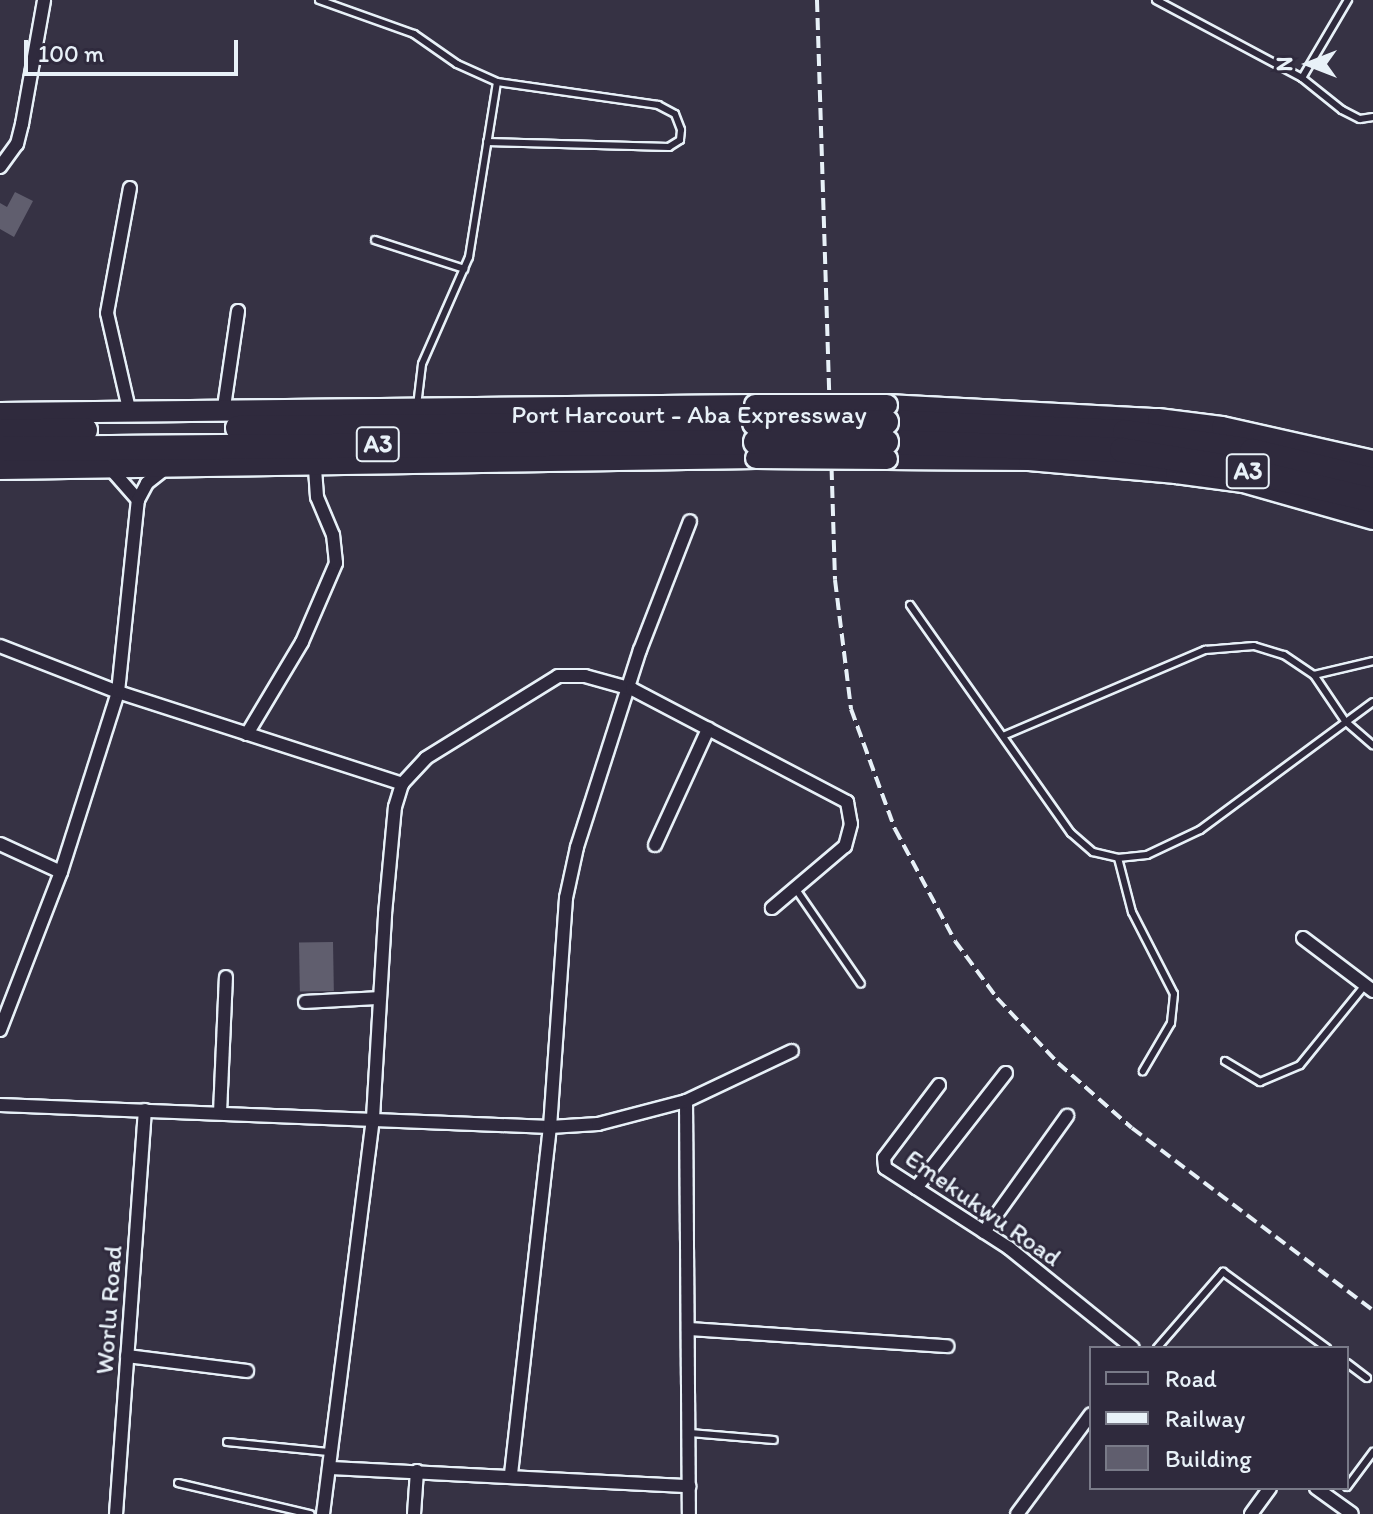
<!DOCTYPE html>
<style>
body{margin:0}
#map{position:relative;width:1373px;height:1514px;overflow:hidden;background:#363244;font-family:Itim,sans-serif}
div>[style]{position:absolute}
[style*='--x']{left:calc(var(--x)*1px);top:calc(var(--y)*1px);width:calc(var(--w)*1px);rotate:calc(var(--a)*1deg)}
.building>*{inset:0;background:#605e6e;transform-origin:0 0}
.roads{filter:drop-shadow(2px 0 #e8f1f8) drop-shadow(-2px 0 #e8f1f8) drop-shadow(0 2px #e8f1f8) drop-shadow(0 -2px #e8f1f8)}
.lane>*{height:6px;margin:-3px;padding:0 3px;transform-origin:3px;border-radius:3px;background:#2f2a3d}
.street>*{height:12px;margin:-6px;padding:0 6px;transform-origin:6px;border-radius:6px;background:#2f2a3d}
.primary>*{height:20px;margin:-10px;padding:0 10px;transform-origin:10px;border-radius:10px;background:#2f2a3d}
.highway>*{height:24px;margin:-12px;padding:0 12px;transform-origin:12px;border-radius:12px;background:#2f2a3d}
.rail>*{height:4px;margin-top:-2px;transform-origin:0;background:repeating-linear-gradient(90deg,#e8f1f8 0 12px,transparent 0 18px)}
.bridges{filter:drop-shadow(2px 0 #e8f1f8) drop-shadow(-2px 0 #e8f1f8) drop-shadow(0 2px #e8f1f8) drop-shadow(0 -2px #e8f1f8)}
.primary-bridge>*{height:20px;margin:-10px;padding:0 10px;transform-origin:10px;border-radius:10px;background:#2f2a3d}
.highway-bridge>*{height:24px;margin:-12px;padding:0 12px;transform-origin:12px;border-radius:12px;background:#2f2a3d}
span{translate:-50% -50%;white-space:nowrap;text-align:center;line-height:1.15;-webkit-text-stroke:6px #2f2a3d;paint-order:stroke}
.shield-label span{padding:2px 6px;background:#2f2a3d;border:2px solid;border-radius:6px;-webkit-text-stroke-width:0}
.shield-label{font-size:24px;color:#e8f1f8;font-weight:700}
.street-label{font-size:26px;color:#e8f1f8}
.legend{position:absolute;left:1089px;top:1346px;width:260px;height:144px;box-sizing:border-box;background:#2f2a3d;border:2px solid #797a88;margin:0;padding:10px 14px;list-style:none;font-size:24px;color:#e8f1f8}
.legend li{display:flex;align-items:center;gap:16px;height:40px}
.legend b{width:40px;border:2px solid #797a88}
.north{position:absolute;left:1269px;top:24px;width:80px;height:80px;-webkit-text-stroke:6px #2f2a3d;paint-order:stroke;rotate:270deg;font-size:22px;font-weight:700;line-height:32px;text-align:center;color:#e8f1f8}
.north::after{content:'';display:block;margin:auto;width:28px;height:36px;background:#e8f1f8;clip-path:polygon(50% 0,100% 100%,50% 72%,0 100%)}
.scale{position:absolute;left:24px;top:40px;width:214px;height:36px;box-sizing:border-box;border:4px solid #e8f1f8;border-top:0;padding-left:10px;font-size:24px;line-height:28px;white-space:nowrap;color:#e8f1f8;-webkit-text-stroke:6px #2f2a3d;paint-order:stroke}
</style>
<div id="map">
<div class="building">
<i style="clip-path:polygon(15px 192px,33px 201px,14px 237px,0 229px,0 203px,7px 207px)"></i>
<i style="left:333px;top:942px;width:49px;height:34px;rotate:89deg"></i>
</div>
<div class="roads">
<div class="lane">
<i style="--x:319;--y:0;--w:101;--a:19.7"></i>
<i style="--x:414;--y:34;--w:52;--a:34.9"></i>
<i style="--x:457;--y:64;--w:44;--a:24.2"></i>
<i style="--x:497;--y:82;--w:163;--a:8.1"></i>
<i style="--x:658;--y:105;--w:19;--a:28"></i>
<i style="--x:675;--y:114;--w:17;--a:69"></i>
<i style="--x:681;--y:130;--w:10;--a:96"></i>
<i style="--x:680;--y:140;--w:13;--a:148"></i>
<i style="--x:669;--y:147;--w:182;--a:-178.4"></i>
<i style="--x:1156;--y:0;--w:166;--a:28.1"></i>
<i style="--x:1302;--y:78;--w:51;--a:38.7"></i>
<i style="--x:1342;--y:110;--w:20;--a:27"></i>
<i style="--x:1360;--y:119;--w:13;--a:-9"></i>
<i style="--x:1302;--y:78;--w:91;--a:-59.5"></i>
<i style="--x:375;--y:240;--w:94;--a:18"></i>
<i style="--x:417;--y:406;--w:42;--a:-83.2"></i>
<i style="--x:422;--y:364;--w:117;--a:-66.3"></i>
<i style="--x:469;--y:257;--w:177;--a:-80.9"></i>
<i style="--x:910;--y:605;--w:279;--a:54.8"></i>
<i style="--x:1071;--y:833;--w:29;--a:41"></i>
<i style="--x:1093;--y:852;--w:26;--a:13"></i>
<i style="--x:1118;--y:858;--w:29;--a:-6"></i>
<i style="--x:1147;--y:855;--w:59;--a:-25.3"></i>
<i style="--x:1200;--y:830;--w:215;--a:-36.5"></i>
<i style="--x:1314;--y:675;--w:55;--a:56"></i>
<i style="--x:1345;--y:721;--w:37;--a:41"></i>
<i style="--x:1003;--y:736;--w:220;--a:-23.1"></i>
<i style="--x:1205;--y:650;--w:49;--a:-4.7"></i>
<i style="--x:1254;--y:646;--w:31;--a:17"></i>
<i style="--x:1284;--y:655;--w:36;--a:34"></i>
<i style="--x:1314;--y:675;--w:61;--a:-13.3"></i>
<i style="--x:1118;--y:858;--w:56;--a:75.5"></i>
<i style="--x:1132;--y:912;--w:92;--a:62.9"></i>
<i style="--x:1174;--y:994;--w:29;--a:96"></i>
<i style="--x:1171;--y:1023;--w:56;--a:120.3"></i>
<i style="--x:795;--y:888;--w:116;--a:55.5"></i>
<i style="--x:1225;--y:1061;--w:41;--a:31"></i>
<i style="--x:1260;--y:1082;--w:43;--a:-23"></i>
<i style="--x:1300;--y:1065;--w:103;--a:-50.9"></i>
<i style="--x:1157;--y:1348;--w:101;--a:-49"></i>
<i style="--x:1223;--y:1272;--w:129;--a:36.2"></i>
<i style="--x:1347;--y:1363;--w:25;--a:37"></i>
<i style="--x:690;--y:1433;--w:84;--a:4.8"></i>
<i style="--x:227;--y:1442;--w:102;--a:5.6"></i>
<i style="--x:178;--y:1483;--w:136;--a:13.2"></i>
<i style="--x:1347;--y:1487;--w:44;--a:-53.4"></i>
</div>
<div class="street">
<i style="--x:0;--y:167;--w:29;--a:-54"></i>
<i style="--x:17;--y:144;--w:21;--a:-76"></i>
<i style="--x:22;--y:124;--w:126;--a:-79.9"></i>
<i style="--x:224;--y:407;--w:97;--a:-81.7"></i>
<i style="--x:129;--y:409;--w:98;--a:-102.9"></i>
<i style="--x:107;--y:313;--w:127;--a:-79.6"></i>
<i style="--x:109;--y:467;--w:44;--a:48.7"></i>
<i style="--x:0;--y:646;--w:127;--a:21.3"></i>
<i style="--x:118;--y:692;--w:299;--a:17.9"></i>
<i style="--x:247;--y:734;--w:107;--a:-59.1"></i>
<i style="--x:302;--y:642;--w:86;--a:-66.7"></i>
<i style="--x:336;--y:563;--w:28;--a:-96"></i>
<i style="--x:333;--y:535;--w:41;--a:-112.8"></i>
<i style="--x:317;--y:497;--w:32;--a:-94"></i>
<i style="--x:0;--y:844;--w:67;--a:24.7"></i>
<i style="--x:655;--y:845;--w:128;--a:-65.4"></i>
<i style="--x:1303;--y:938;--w:88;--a:37.1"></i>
<i style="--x:305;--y:1002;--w:75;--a:-3.1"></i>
<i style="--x:0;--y:1030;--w:169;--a:-68.9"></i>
<i style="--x:61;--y:872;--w:189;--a:-72.4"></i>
<i style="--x:118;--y:692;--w:193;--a:-84.1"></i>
<i style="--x:138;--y:500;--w:19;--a:-62"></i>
<i style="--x:147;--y:483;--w:23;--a:-38"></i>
<i style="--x:939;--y:1085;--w:91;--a:127"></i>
<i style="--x:884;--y:1158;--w:10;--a:84"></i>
<i style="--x:885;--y:1168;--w:148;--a:32.8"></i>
<i style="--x:1009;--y:1248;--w:159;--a:38.9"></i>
<i style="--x:686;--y:1101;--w:413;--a:89.6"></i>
<i style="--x:0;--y:1105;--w:550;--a:2.29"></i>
<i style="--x:550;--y:1127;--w:48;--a:-3.6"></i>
<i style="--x:598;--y:1124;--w:91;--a:-14.6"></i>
<i style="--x:686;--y:1101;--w:117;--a:-25.3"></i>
<i style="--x:220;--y:1113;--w:136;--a:-87.5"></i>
<i style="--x:916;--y:1188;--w:146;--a:-52"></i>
<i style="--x:984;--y:1232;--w:143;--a:-54.4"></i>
<i style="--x:688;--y:1329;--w:260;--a:3.8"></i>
<i style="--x:127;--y:1356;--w:121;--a:7.1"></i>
<i style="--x:331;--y:1468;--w:359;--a:2.9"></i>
<i style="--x:511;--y:1474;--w:349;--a:-83.6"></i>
<i style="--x:550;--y:1127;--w:230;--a:-86"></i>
<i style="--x:566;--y:898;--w:52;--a:-77.8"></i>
<i style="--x:577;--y:847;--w:207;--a:-72.3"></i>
<i style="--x:640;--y:650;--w:138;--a:-68.8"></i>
<i style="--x:1316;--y:1488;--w:44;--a:35.8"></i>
<i style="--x:116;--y:1514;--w:405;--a:-85.9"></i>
<i style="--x:323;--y:1514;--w:399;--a:-82.8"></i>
<i style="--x:373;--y:1118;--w:204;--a:-86.6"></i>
<i style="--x:385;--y:914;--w:107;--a:-84.7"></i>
<i style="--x:395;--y:807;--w:24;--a:-73"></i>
<i style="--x:402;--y:784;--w:35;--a:-47"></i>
<i style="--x:426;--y:758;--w:155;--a:-31.8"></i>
<i style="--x:558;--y:676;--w:27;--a:0"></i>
<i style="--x:585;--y:676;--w:49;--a:15.5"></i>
<i style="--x:632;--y:689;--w:243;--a:27.7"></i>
<i style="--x:847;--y:802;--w:22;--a:80"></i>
<i style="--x:851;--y:824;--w:23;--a:105"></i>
<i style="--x:845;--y:846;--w:96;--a:139.7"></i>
<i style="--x:414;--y:1514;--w:43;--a:-86"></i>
<i style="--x:1017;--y:1514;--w:124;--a:-53.5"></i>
<i style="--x:1251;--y:1514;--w:32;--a:-54"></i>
</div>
<div class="primary">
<i style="--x:887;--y:405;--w:271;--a:3"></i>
<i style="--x:1158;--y:419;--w:64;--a:7.1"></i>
<i style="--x:1222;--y:427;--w:155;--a:12.7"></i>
<i style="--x:0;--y:413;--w:755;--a:-0.61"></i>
<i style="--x:887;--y:459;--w:142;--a:0.4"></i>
<i style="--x:1029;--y:460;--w:148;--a:5.1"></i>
<i style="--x:1176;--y:473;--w:68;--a:7.7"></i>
<i style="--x:1243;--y:482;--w:135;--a:15.9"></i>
<i style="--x:0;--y:469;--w:756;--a:-0.83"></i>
</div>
<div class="highway">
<i style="--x:886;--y:422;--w:239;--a:2.4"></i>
<i style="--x:1125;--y:432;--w:128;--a:8.5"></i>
<i style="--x:1252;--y:451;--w:124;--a:13.5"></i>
<i style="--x:238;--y:428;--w:517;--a:-0.55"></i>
<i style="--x:0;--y:432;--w:85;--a:-1.3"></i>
<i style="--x:886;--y:442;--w:236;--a:1.9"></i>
<i style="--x:1122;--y:450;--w:114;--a:9.1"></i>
<i style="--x:1235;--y:468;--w:142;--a:13.1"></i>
<i style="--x:0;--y:449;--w:756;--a:-0.53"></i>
</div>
</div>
<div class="rail">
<i style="--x:817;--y:0;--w:580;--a:88.22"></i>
<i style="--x:835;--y:580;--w:130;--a:82.9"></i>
<i style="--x:851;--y:709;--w:128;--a:69.9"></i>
<i style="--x:895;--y:829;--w:127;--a:61.8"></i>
<i style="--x:955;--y:941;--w:71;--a:53.6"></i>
<i style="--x:997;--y:998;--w:89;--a:46.8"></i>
<i style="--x:1058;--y:1063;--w:98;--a:41.3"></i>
<i style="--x:1132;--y:1128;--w:302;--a:37.1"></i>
</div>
<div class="bridges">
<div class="primary-bridge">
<i style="--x:755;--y:405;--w:132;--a:0"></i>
<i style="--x:756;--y:458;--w:131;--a:0.4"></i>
</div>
<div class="highway-bridge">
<i style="--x:755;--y:423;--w:131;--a:-0.4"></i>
<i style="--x:756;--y:442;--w:130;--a:0"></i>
</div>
</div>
<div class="shield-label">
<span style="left:378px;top:444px">A3</span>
<span style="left:1248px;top:471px">A3</span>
</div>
<div class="street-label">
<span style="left:689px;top:415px">Port Harcourt - Aba Expressway</span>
<span style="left:983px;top:1208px;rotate:35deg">Emekukwu Road</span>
<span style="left:109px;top:1310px;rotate:-86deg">Worlu Road</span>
</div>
<ul class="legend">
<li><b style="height:10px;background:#2f2a3d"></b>Road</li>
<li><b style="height:10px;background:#e8f1f8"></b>Railway</li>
<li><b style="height:22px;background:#605e6e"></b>Building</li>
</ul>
<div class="north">N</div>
<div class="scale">100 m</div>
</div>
